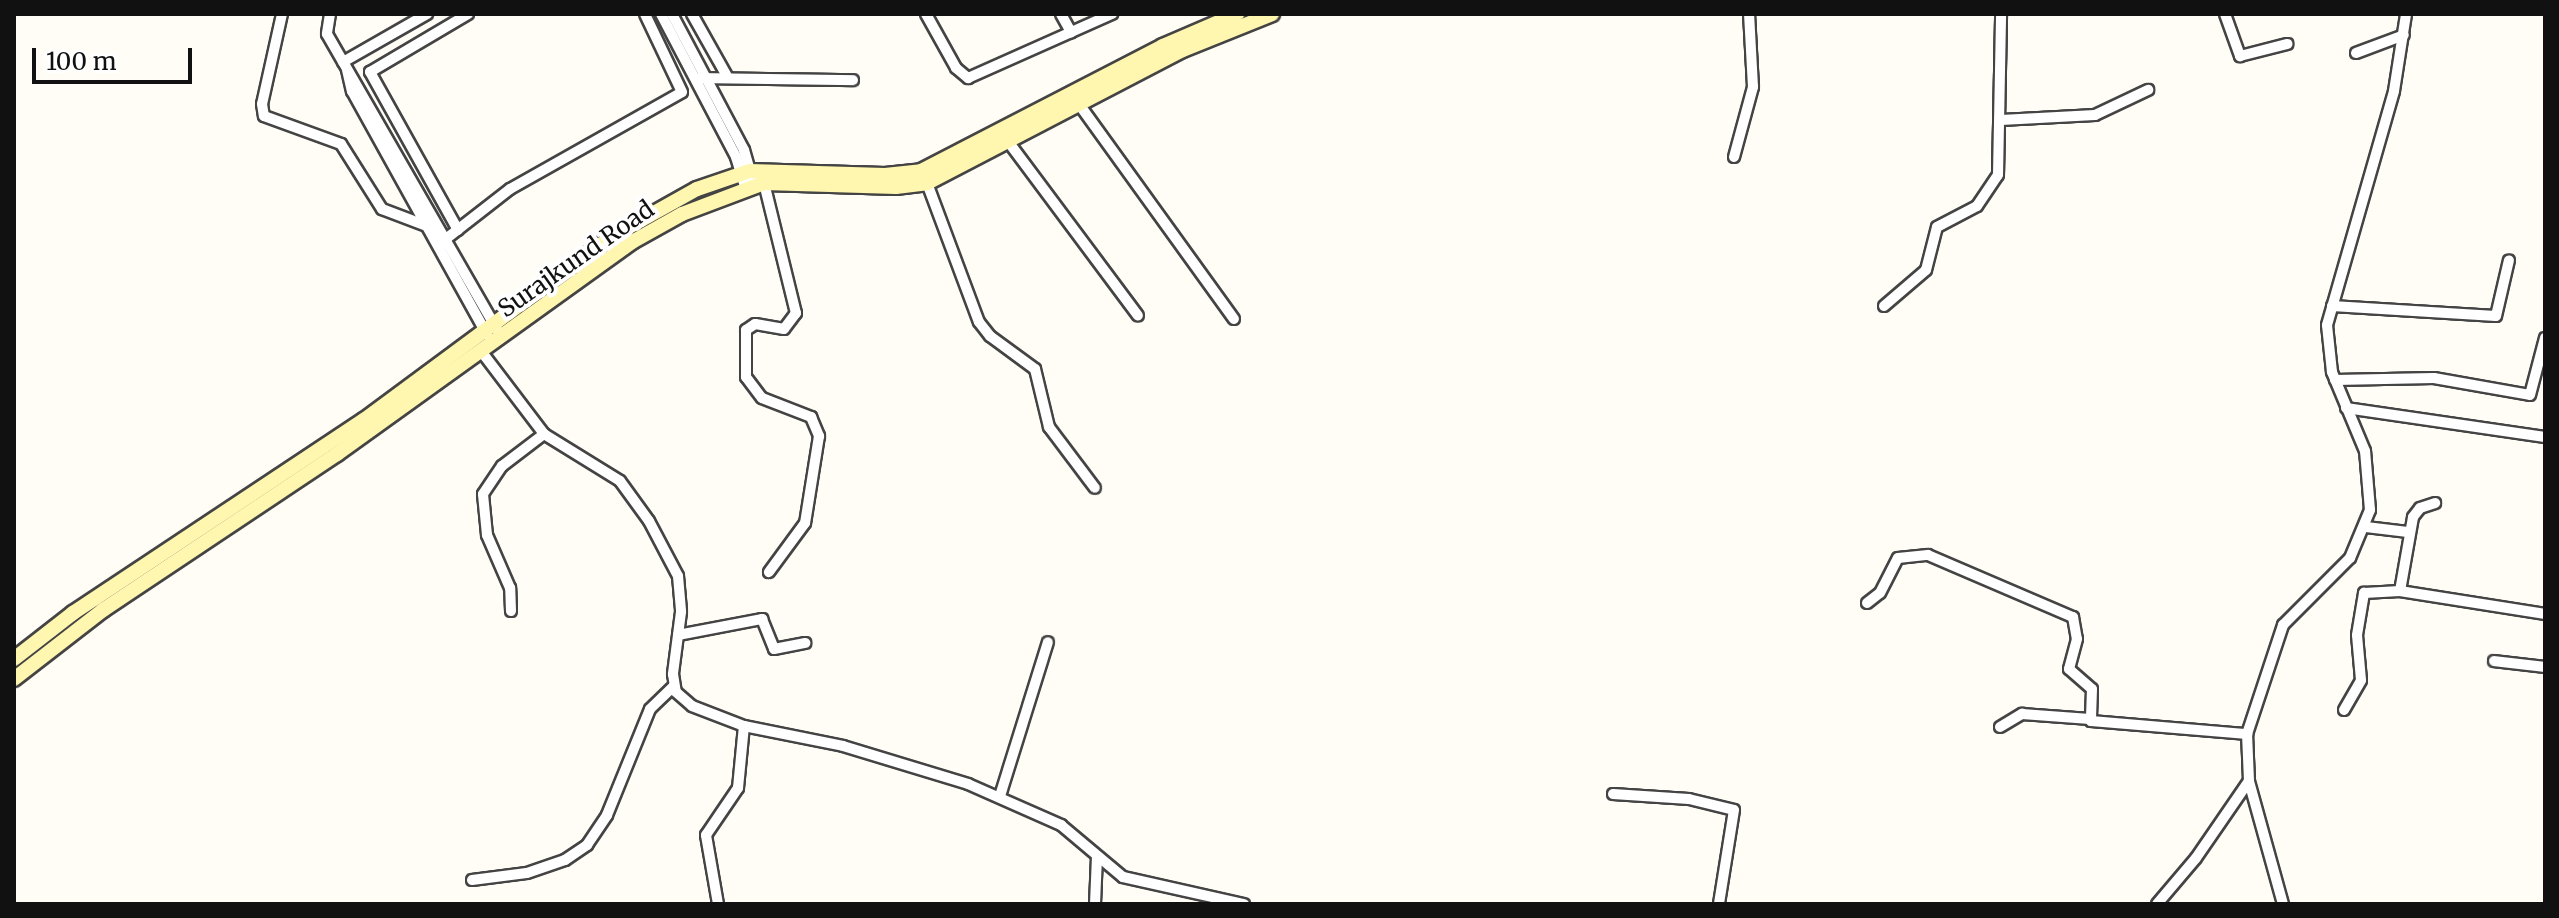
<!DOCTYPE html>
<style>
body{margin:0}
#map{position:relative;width:2559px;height:918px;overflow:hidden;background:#fffdf5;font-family:Merriweather,serif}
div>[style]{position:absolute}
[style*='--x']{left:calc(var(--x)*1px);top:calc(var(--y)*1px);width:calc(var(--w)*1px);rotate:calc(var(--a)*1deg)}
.roads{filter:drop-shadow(2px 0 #444) drop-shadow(-2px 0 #444) drop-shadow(0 2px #444) drop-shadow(0 -2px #444)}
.street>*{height:10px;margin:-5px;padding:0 5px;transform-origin:5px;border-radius:5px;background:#fff}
.secondary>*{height:14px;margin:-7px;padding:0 7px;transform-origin:7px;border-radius:7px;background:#fff6b0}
span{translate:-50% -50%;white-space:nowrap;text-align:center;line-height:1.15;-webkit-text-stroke:8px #fff;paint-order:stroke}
.street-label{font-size:24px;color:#111}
.frame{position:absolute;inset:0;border:16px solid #111;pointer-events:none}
.scale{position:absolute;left:32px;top:48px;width:160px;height:36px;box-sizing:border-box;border:4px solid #111;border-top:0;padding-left:10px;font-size:24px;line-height:28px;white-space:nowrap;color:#111;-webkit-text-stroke:6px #fff;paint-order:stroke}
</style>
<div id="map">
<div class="roads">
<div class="street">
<i style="--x:282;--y:14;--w:92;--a:102.5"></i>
<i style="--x:262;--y:104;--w:12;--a:81"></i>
<i style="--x:264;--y:116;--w:82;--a:20"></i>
<i style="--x:341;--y:144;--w:77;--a:57.8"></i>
<i style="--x:382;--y:209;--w:48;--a:20.7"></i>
<i style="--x:330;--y:14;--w:20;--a:99"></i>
<i style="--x:327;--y:34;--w:341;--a:60.1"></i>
<i style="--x:661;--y:14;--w:161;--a:62.3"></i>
<i style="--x:736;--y:157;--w:31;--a:73"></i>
<i style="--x:672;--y:14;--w:154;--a:62.1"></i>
<i style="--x:744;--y:150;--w:35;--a:74"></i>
<i style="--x:692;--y:14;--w:73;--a:60.6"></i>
<i style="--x:926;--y:14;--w:62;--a:60.9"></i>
<i style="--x:956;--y:68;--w:16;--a:40"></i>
<i style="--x:968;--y:78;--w:158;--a:-24"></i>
<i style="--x:1061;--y:14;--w:21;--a:61"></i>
<i style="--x:2225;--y:14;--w:45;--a:70.3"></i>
<i style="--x:2240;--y:56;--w:49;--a:-14.3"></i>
<i style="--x:2356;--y:53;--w:51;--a:-20.6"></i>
<i style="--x:343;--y:62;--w:97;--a:-29.7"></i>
<i style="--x:347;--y:70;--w:22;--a:77"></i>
<i style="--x:352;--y:91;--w:279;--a:61"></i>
<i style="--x:701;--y:78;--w:152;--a:0.8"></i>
<i style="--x:1076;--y:100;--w:270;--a:54.2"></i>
<i style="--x:2001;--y:120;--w:94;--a:-3"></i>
<i style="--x:2095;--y:115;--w:59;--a:-25.3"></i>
<i style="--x:1010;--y:144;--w:214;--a:53.3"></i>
<i style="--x:1734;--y:157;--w:73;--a:-74.8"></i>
<i style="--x:1753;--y:87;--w:73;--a:-93.1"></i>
<i style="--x:764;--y:183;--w:134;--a:76.2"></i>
<i style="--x:796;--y:313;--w:20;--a:127"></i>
<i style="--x:784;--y:329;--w:29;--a:-170"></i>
<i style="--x:755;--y:324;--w:11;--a:146"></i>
<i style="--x:746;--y:330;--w:47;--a:90"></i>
<i style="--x:746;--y:377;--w:26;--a:53"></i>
<i style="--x:762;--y:398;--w:53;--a:21.2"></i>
<i style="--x:811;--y:417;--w:21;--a:67"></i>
<i style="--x:819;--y:436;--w:88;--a:99.1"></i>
<i style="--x:805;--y:523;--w:61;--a:126.3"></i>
<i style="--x:927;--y:183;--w:148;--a:69.5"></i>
<i style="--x:979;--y:322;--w:18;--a:52"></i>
<i style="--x:990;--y:336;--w:56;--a:36.3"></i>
<i style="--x:1035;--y:369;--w:60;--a:76.4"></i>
<i style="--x:1049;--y:427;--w:76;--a:53"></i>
<i style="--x:458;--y:230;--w:181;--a:-119.1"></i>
<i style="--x:370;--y:72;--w:114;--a:-30.6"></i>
<i style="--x:438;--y:245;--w:91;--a:-37.9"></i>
<i style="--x:510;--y:189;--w:197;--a:-29.4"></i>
<i style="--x:682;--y:92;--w:86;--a:-115.4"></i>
<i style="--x:1884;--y:306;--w:55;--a:-40.6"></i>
<i style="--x:1926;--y:270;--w:44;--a:-75.7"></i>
<i style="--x:1937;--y:227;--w:45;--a:-27.7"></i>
<i style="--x:1977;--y:206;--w:37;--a:-56"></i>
<i style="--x:1998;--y:175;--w:161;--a:-88.9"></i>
<i style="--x:2332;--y:306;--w:164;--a:3.5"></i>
<i style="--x:2496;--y:316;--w:57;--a:-76.9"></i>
<i style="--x:481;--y:351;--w:104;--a:52.8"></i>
<i style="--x:544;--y:434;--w:89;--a:31.7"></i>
<i style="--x:620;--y:481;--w:49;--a:54.1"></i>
<i style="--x:649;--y:521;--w:62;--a:62.2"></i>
<i style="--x:678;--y:576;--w:36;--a:85"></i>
<i style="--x:681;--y:612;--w:63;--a:97.4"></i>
<i style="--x:673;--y:674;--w:18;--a:81"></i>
<i style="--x:676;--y:692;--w:21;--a:41"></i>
<i style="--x:692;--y:706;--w:56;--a:21"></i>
<i style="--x:744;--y:726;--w:101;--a:11.4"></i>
<i style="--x:843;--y:746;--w:131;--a:16.9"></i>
<i style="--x:968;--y:784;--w:102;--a:23.8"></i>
<i style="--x:1061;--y:825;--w:81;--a:40"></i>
<i style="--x:1123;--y:877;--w:124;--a:12.6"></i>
<i style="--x:2335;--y:380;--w:99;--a:-1.2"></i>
<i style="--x:2434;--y:378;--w:97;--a:10"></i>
<i style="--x:2530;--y:395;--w:59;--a:-75.3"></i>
<i style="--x:2346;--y:408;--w:201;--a:8.3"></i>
<i style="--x:2366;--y:527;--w:42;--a:6.8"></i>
<i style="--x:2400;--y:591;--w:75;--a:-80"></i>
<i style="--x:2413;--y:517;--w:11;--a:-52"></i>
<i style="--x:2420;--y:508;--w:16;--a:-18"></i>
<i style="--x:1867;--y:603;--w:16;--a:-38"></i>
<i style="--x:1880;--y:593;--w:39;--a:-63"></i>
<i style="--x:1898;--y:558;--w:30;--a:-6"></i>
<i style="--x:1928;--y:555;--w:158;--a:23.2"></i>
<i style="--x:2073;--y:617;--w:22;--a:80"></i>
<i style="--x:2077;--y:639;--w:31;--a:105"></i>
<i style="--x:2069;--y:669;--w:30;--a:41"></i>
<i style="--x:2092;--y:689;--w:32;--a:92"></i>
<i style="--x:2091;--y:721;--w:157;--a:4.8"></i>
<i style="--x:511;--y:611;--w:23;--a:-92"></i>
<i style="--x:510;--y:588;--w:58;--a:-113.5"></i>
<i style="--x:487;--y:535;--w:41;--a:-95.6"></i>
<i style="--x:483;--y:494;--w:34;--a:-56"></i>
<i style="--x:502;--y:466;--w:53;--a:-37.3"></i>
<i style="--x:678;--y:635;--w:86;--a:-10.8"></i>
<i style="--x:762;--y:619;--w:32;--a:68"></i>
<i style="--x:774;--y:649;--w:32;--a:-11"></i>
<i style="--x:2494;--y:661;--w:51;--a:6.7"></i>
<i style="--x:2344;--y:710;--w:34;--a:-60"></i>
<i style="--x:2361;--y:680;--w:45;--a:-95.1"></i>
<i style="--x:2357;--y:635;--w:43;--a:-80.5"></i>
<i style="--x:2364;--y:593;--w:36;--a:-3"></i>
<i style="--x:2400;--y:591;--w:147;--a:9"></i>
<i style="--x:2000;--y:727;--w:26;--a:-31"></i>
<i style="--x:2022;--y:714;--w:68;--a:4.2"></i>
<i style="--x:1613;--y:794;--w:76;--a:3.8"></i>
<i style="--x:1689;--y:799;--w:46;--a:13.7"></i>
<i style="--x:1734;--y:810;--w:95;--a:99.1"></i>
<i style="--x:1000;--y:796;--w:161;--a:-72.7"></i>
<i style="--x:472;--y:880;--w:55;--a:-7.3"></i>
<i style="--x:527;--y:873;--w:40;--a:-18.9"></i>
<i style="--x:565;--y:860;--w:27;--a:-34"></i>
<i style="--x:587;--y:845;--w:36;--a:-56"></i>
<i style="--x:607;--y:815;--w:114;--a:-67.9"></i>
<i style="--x:650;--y:709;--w:33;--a:-44"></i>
<i style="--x:718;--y:904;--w:70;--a:-99.9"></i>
<i style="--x:706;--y:835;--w:57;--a:-55.8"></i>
<i style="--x:738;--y:788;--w:62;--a:-84.5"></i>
<i style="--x:1095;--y:904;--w:47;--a:-87.6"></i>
<i style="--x:2157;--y:904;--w:60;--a:-49.7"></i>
<i style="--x:2196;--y:858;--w:93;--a:-55.5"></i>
<i style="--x:2283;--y:904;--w:128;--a:-105.5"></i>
<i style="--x:2249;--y:781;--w:47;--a:-92.4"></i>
<i style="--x:2247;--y:734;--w:115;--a:-71.7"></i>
<i style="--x:2283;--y:625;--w:95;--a:-45"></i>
<i style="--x:2350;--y:558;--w:52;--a:-67.4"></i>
<i style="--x:2370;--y:510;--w:59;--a:-94.8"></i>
<i style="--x:2365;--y:451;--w:86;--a:-112.7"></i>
<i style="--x:2332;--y:372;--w:47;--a:-96.1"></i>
<i style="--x:2327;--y:325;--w:243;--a:-74"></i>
<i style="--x:2394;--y:91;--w:78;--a:-81.1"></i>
</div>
<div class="secondary">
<i style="--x:14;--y:659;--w:75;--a:-37.9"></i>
<i style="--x:73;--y:613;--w:349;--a:-33.6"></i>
<i style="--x:364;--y:420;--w:307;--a:-36.5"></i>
<i style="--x:611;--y:237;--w:98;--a:-29.2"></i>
<i style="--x:697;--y:189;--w:56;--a:-18.8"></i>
<i style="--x:750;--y:171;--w:135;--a:1.7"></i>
<i style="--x:885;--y:175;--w:36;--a:-6"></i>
<i style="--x:921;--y:171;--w:272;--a:-27.3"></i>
<i style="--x:1163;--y:46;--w:81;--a:-23.4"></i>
<i style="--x:14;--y:679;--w:113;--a:-37.8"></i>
<i style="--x:103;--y:610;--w:281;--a:-33.7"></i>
<i style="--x:337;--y:454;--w:363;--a:-35.7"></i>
<i style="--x:632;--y:242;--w:57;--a:-29.2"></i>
<i style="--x:682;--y:214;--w:88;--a:-20.7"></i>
<i style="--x:764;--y:183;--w:132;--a:1.7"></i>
<i style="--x:896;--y:187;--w:31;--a:-7"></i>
<i style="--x:927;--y:183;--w:288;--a:-27.5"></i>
<i style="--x:1183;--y:50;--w:96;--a:-22"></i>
</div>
</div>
<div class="street-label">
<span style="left:576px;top:259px;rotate:-35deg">Surajkund Road</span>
</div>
<div class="frame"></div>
<div class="scale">100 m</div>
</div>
